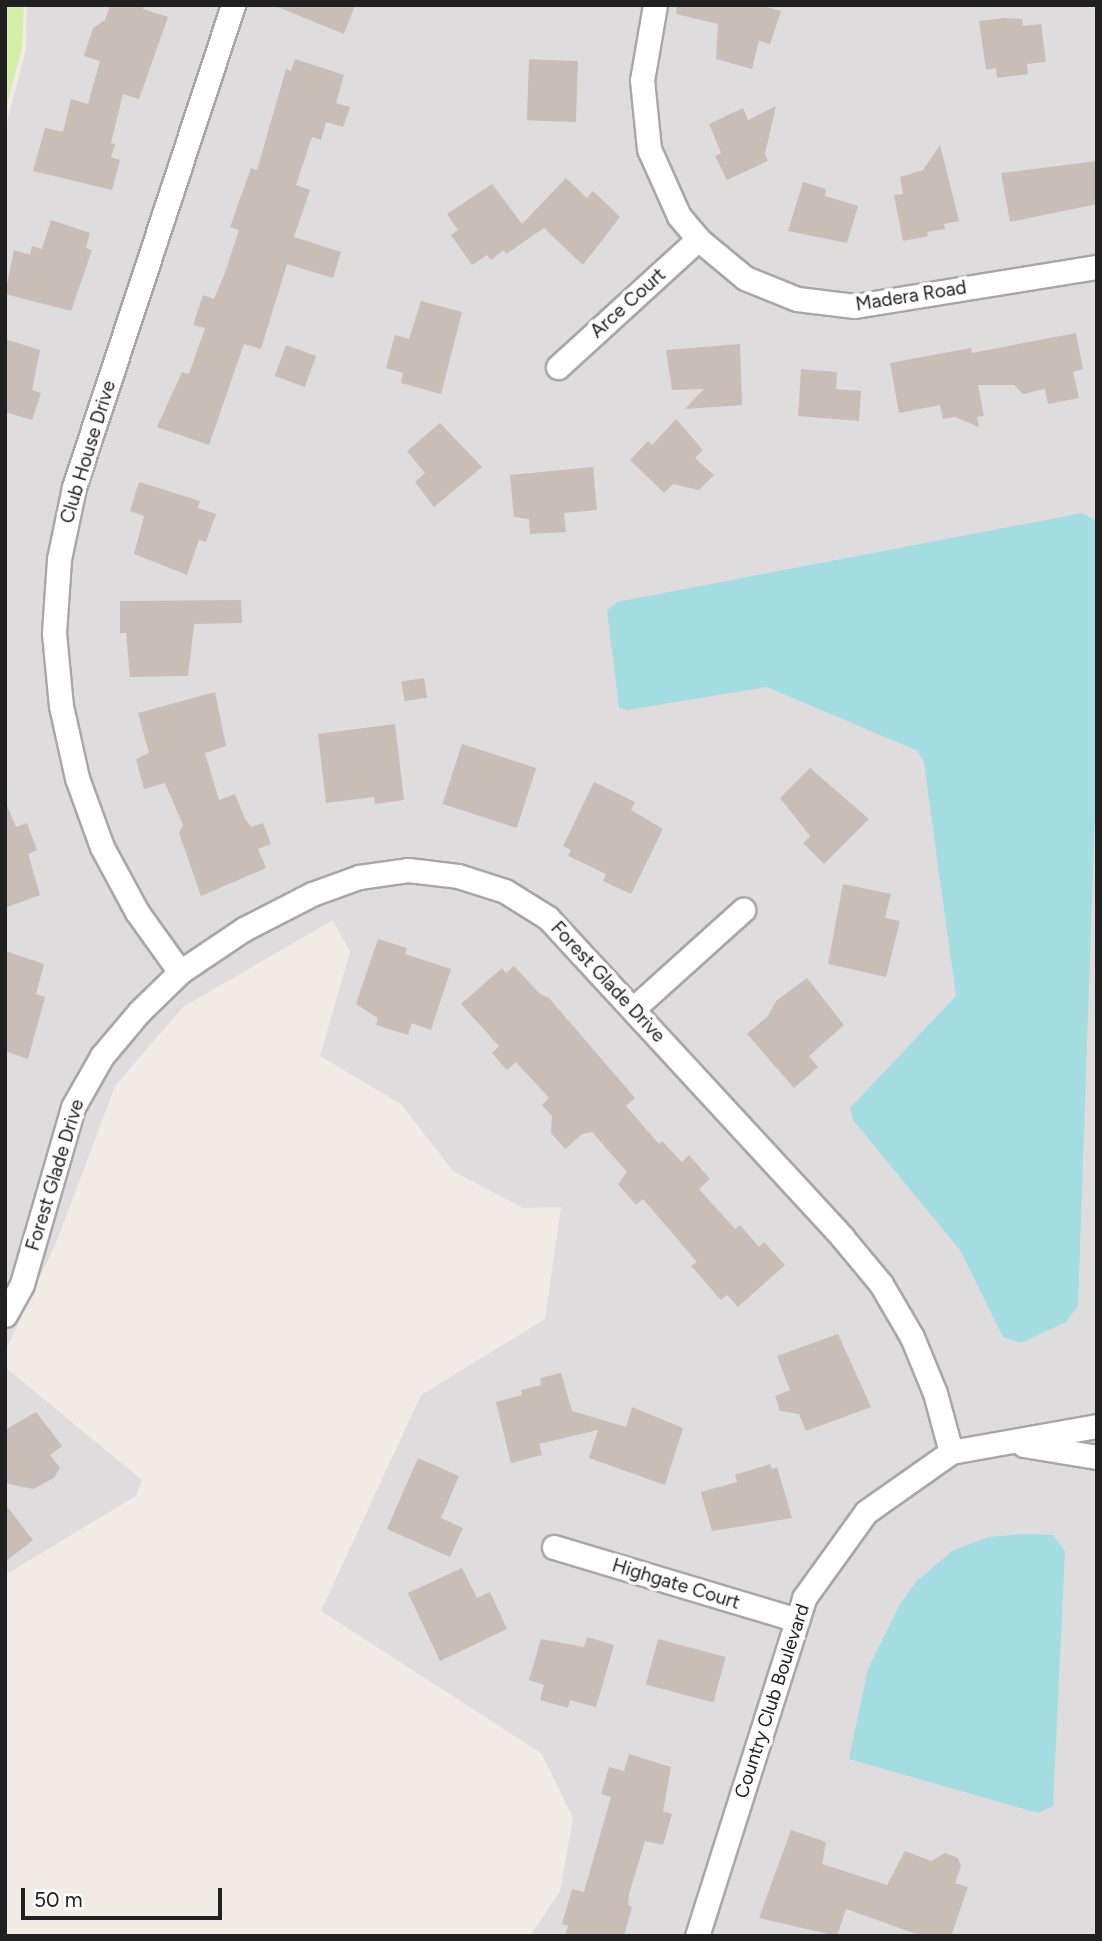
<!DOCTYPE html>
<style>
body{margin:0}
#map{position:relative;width:1102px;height:1941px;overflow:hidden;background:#f1ebe5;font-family:Figtree,sans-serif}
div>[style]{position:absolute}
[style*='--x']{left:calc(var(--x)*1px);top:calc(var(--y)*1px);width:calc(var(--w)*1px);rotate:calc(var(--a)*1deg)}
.residential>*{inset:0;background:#dedcdd}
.grass>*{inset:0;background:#d4eea8}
.water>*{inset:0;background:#a3dce1}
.building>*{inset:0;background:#c9bdb8;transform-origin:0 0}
.roads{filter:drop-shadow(2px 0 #a7a7a7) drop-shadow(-2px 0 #a7a7a7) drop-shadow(0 2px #a7a7a7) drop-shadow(0 -2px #a7a7a7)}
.minor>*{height:23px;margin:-11.5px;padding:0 11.5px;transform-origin:11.5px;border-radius:11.5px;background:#fff}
span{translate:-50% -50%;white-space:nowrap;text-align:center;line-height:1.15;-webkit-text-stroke:7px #fff;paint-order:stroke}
.street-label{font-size:19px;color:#202020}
.frame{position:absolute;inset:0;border:7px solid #202020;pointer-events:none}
.scale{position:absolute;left:21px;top:1888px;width:201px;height:32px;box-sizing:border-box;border:4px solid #202020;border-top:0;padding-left:9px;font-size:21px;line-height:24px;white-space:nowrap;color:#202020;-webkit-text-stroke:5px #fff;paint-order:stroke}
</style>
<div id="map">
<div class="residential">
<i style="clip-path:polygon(27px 5px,1097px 5px,1097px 1936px,530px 1936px,560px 1891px,573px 1818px,541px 1753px,321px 1611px,421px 1395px,545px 1319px,561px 1207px,523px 1208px,453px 1171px,401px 1104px,320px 1056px,350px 952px,333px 920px,183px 1007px,115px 1086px,56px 1243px,5px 1352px,5px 129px,26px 49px)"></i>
<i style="clip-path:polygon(5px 1367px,142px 1480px,136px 1496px,5px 1575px)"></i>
</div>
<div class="grass">
<i style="clip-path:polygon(5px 5px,24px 5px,22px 48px,5px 112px)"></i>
</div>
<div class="water">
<i style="clip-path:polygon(1082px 513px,1097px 521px,1097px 754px,1078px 1306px,1066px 1322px,1021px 1343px,1003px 1337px,960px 1250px,853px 1120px,850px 1108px,956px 996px,924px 763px,918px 751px,767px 687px,627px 710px,619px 707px,607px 611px,617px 602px)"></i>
<i style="clip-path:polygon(1024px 1534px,1053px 1535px,1065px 1551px,1053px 1806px,1038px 1813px,849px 1759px,868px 1669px,900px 1604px,916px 1582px,952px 1551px,989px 1537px)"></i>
</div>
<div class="building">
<i style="clip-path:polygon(110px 5px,144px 5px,143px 9px,168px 17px,139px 99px,123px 94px,111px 143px,115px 144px,111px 157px,120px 160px,112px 190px,33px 171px,45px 128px,63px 132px,71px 99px,88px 104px,100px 61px,84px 56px,93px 28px,105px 20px)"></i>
<i style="clip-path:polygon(273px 5px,355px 5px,344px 34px)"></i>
<i style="clip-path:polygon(677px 5px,759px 5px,781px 11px,770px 44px,759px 41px,752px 69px,716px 59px,718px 24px,676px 14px)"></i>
<i style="clip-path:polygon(1005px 18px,1022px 19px,1023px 26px,1041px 24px,1046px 62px,1027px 64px,1028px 74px,997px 78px,996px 68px,986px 70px,979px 21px)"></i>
<i style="clip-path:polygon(295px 59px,344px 75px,336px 103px,350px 107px,343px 127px,326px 122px,321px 140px,312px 137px,296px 185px,310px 190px,294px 237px,341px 252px,333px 278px,287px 264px,261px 349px,244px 344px,209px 445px,157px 427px,182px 372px,189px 374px,205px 328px,193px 325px,203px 295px,214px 299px,225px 273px,239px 230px,230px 227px,251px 168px,257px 170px,286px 69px,291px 71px)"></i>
<i style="left:578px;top:61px;width:61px;height:49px;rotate:92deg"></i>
<i style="clip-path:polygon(776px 106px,765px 154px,768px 161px,727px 180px,715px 156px,721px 153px,709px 124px,743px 108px,748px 120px)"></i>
<i style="clip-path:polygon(940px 145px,959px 221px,944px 224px,945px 229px,927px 232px,928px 236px,903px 241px,894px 195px,903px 194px,900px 177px,923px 170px)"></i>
<i style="clip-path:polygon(1097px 161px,1097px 204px,1010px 222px,1001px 173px)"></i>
<i style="clip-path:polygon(566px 178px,587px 198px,593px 191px,620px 217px,583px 265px,544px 228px,506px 254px,504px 250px,491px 260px,487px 255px,472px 265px,451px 235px,458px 230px,447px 214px,492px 184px,522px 224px)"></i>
<i style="clip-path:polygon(803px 182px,826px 189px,825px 196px,858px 206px,847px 243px,788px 231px)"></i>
<i style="clip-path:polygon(51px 220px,90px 233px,86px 248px,92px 250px,71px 311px,5px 294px,14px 250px,30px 255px,32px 246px,42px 249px)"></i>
<i style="clip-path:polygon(421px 301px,462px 312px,441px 394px,401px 383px,403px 373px,386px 368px,395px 335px,409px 339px)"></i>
<i style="clip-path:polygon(1076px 333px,1083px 369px,1073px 372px,1079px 398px,1048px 404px,1045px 389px,1023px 394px,1014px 385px,978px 385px,984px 416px,977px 417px,979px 427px,955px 417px,943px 419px,940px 405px,899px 413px,890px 363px,971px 348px,972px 353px)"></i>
<i style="clip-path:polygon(5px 339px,40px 350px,32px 390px,41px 393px,32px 420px,5px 412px)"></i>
<i style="clip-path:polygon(740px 344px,742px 405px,685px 409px,704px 389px,672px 390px,666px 350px)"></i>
<i style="left:286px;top:345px;width:32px;height:33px;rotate:20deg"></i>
<i style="clip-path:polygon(801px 369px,837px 372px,836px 389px,861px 391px,859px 421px,798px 416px)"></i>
<i style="clip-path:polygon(676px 419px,703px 450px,695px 458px,714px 475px,699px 490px,673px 484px,664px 493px,630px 460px,648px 441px,652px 445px)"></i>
<i style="clip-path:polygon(440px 423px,482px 467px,434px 507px,415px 482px,425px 473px,407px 451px)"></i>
<i style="clip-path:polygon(593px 467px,597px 510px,564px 513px,566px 532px,530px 534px,529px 519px,514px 517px,510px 475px)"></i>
<i style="clip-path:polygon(139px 482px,200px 501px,198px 508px,216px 514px,206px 542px,199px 540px,187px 575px,134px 554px,144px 516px,130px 511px)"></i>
<i style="clip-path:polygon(241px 600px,242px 623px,194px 624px,188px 676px,130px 677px,126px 633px,120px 633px,120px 601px)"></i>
<i style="left:424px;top:678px;width:20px;height:23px;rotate:81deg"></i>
<i style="clip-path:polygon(215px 692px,226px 746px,205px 753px,219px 800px,235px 794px,245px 819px,251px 827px,263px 823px,271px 844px,258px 849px,266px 868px,201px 896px,179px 833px,183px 825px,165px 783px,144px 789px,136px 759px,149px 753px,138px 713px)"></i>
<i style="clip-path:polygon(395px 724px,404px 800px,375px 804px,374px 797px,326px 803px,318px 734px)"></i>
<i style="left:462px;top:744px;width:78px;height:63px;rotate:18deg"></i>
<i style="clip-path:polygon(810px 768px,869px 819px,824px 864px,803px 843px,810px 836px,780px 798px)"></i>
<i style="clip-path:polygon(594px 782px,635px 802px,631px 810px,663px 829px,631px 894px,603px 881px,606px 874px,568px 856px,571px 850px,563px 846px)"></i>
<i style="clip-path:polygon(5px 801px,16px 827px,27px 823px,37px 850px,28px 854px,40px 895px,5px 908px)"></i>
<i style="clip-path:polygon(843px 884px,891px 894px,885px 918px,900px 921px,886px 977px,828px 964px)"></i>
<i style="clip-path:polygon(378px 939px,407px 948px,405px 954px,451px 969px,431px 1030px,412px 1023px,408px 1035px,376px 1025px,378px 1018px,356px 1004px)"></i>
<i style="clip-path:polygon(5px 951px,44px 964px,36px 994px,45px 997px,28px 1059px,5px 1051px)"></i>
<i style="clip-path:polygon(514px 966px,540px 994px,549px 998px,635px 1098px,626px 1106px,659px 1144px,662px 1141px,682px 1162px,689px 1155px,710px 1179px,699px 1189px,735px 1229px,740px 1225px,759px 1247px,764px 1242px,785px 1265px,738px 1307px,727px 1295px,721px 1300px,691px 1266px,697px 1262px,643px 1199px,636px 1205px,618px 1184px,627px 1172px,592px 1132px,582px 1134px,565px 1149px,551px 1133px,552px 1116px,542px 1105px,549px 1098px,516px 1062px,507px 1070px,492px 1053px,499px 1046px,461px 1004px,502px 968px,506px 973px)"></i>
<i style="clip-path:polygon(807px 978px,844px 1025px,809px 1056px,818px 1067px,794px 1088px,747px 1034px,768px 1016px,776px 1001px)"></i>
<i style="clip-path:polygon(838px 1334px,871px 1407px,806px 1431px,799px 1414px,780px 1411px,775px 1396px,790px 1390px,777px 1356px)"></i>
<i style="clip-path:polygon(561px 1373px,572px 1411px,626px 1427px,632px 1407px,683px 1428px,665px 1485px,589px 1458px,598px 1430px,539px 1444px,542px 1455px,511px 1463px,496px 1402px,522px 1395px,521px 1390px,541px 1385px,540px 1378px)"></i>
<i style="clip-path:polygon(36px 1412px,62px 1446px,50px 1455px,60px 1468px,54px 1478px,33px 1489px,5px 1483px,5px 1430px)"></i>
<i style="clip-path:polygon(418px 1458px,459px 1476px,441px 1518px,463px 1528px,450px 1557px,387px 1529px)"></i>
<i style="clip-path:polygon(770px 1464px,772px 1469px,777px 1467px,792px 1518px,712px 1531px,701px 1492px,737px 1482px,735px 1475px)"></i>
<i style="clip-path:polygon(5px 1504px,33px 1540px,5px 1562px)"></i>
<i style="clip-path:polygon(462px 1568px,477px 1598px,490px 1592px,507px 1629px,440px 1661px,408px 1593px)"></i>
<i style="clip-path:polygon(587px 1637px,614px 1645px,596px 1707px,570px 1700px,568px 1708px,540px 1700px,544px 1685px,529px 1680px,541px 1639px,584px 1647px)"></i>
<i style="left:658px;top:1639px;width:70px;height:47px;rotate:15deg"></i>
<i style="clip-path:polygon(629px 1754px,671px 1767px,663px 1811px,672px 1814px,663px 1845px,645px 1841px,629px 1894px,628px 1905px,632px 1907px,624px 1936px,565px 1936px,568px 1926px,562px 1924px,572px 1889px,584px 1892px,611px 1797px,601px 1794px,609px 1767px,624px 1771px)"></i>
<i style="clip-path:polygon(791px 1830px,826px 1842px,822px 1864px,887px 1885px,905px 1851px,931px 1861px,945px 1853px,958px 1858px,961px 1866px,955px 1883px,968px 1887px,951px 1936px,922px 1936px,846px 1909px,837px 1936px,759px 1918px)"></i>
</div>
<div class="roads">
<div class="minor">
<i style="--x:655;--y:5;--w:76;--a:99.8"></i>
<i style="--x:642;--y:80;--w:69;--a:84.2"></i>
<i style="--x:649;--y:149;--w:73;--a:65.9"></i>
<i style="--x:679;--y:216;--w:30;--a:50"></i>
<i style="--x:698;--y:239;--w:61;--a:39.7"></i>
<i style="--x:745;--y:278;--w:56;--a:22"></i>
<i style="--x:797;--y:299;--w:58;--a:6.9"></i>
<i style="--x:855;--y:306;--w:245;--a:-9.2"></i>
<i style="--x:558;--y:367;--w:190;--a:-42.4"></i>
<i style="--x:180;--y:972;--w:74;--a:-125.6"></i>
<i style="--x:137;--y:912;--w:74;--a:-118.3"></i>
<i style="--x:102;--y:847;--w:73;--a:-109.9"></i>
<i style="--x:77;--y:778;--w:74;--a:-102.5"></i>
<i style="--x:61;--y:706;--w:73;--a:-95.5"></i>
<i style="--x:54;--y:633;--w:74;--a:-86.1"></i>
<i style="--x:59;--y:559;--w:74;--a:-78.2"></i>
<i style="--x:74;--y:487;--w:508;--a:-71.74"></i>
<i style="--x:634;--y:1008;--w:147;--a:-42"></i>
<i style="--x:5;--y:1315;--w:35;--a:-61"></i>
<i style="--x:22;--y:1284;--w:184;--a:-73.9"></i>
<i style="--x:73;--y:1107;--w:59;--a:-60.4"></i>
<i style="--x:102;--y:1056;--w:57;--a:-49.9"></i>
<i style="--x:139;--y:1012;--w:57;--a:-44.3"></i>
<i style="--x:180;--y:972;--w:77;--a:-33.9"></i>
<i style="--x:244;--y:929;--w:76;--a:-27.2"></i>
<i style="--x:312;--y:894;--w:50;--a:-19.9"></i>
<i style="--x:359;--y:877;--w:49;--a:-8.1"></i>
<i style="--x:408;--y:870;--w:50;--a:6.8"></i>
<i style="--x:458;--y:876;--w:49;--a:17.7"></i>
<i style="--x:505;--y:891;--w:51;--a:32.1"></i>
<i style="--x:548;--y:918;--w:434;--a:47.3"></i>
<i style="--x:842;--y:1237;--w:61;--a:50.3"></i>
<i style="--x:881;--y:1284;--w:61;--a:59.7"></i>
<i style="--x:912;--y:1337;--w:61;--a:67.7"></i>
<i style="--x:935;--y:1393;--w:61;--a:74.8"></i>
<i style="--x:1024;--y:1445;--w:74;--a:9.3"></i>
<i style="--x:554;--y:1547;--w:254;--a:16.7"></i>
<i style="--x:697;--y:1936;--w:355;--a:-72.4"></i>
<i style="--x:804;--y:1598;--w:106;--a:-54.2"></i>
<i style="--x:866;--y:1512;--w:104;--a:-35.2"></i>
<i style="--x:951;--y:1452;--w:148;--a:-10.1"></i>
</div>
</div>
<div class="street-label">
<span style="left:911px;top:296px;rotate:-9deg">Madera Road</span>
<span style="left:628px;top:303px;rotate:-42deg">Arce Court</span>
<span style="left:88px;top:452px;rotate:-73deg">Club House Drive</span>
<span style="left:608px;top:982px;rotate:47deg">Forest Glade Drive</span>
<span style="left:55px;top:1175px;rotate:-73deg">Forest Glade Drive</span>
<span style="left:676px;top:1584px;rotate:17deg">Highgate Court</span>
<span style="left:772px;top:1701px;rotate:-72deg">Country Club Boulevard</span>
</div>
<div class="frame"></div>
<div class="scale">50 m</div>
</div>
